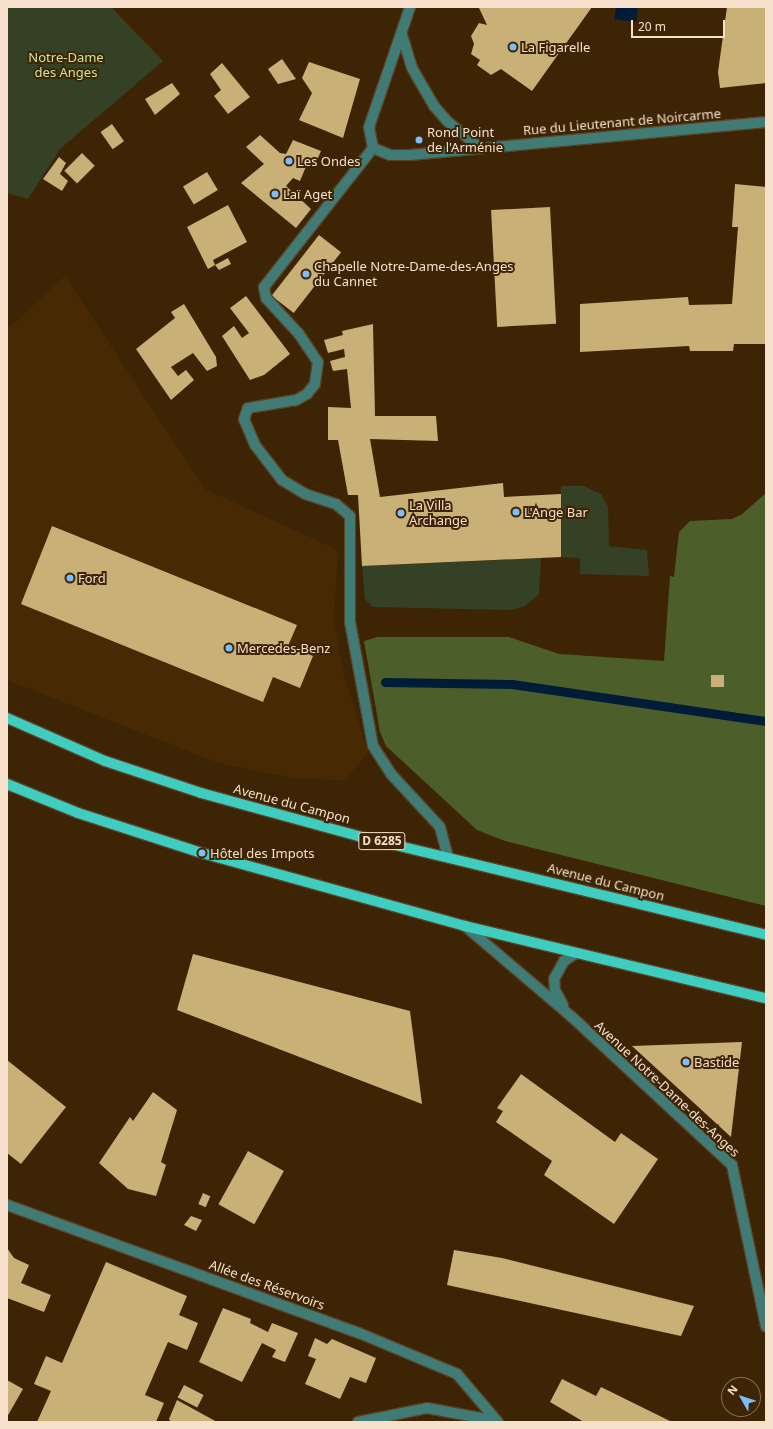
<!DOCTYPE html>
<meta charset="utf-8">
<style>
body{margin:0}
#map{position:relative;width:773px;height:1429px;overflow:hidden;background:#3d2405;font-family:"Noto Sans",sans-serif}
div>[style]{position:absolute}
[style*='--x']{left:calc(var(--x)*1px);top:calc(var(--y)*1px);width:calc(var(--w)*1px);rotate:calc(var(--a)*1deg)}
.built>*{inset:0;background:#472903}
.green>*{inset:0;background:#354124}
.forest>*{inset:0;background:#4c5f2b}
.water>*{inset:0;background:#001c37}
.stream>*{height:9px;margin:-4.5px;padding:0 4.5px;transform-origin:4.5px;border-radius:4.5px;background:#001c37}
.building>*{inset:0;background:#c9b077;transform-origin:0 0}
.roads{filter:drop-shadow(1px 0 #5b4225) drop-shadow(-1px 0 #5b4225) drop-shadow(0 1px #5b4225) drop-shadow(0 -1px #5b4225)}
.minor>*{height:10px;margin:-5px;padding:0 5px;transform-origin:5px;border-radius:5px;background:#407b75}
.major>*{height:10px;margin:-5px;padding:0 5px;transform-origin:5px;border-radius:5px;background:#3fcdc0}
.dots>*{width:11px;height:11px;translate:-50% -50%;box-sizing:border-box;border:2px solid #3d2405;border-radius:50%}
span{translate:-50% -50%;white-space:nowrap;text-align:center;line-height:1.15;-webkit-text-stroke:4px #3d2405;paint-order:stroke}
.shield-label span{padding:1px 3px;background:#3d2405;border:1px solid;border-radius:3px;-webkit-text-stroke-width:0}
.shield-label{font-size:12px;color:#f6e0cb;font-weight:700}
.poi-label{font-size:13px;color:#f6e0cb}
.left{translate:0 -50%;text-align:left}
.park-label{font-size:13px;color:#c7e797}
.street-label{font-size:13px;color:#f6e0cb}
.frame{position:absolute;inset:0;border:8px solid #f6e0cb;pointer-events:none}
.north{position:absolute;left:721px;top:1377px;width:40px;height:40px;box-sizing:border-box;background:#3d2405;border:1px solid #876f54;border-radius:50%;rotate:309deg;font-size:11px;font-weight:700;line-height:16px;text-align:center;color:#f6e0cb}
.north::after{content:'';display:block;margin:auto;width:14px;height:18px;background:#7cbef9;clip-path:polygon(50% 0,100% 100%,50% 72%,0 100%)}
.scale{position:absolute;left:631px;top:20px;width:94px;height:18px;box-sizing:border-box;border:2px solid #f6e0cb;border-top:0;padding-left:5px;font-size:12px;line-height:14px;white-space:nowrap;color:#f6e0cb;-webkit-text-stroke:3px #3d2405;paint-order:stroke}
</style>
<div id="map">
<div class="built">
<i style="clip-path:polygon(65px 276px,205px 489px,338px 550px,334px 620px,343px 671px,368px 753px,345px 780px,297px 779px,218px 763px,7px 680px,7px 324px,10px 327px)"></i>
</div>
<div class="green">
<i style="clip-path:polygon(7px 7px,111px 7px,163px 61px,60px 149px,28px 199px,7px 193px)"></i>
<i style="clip-path:polygon(561px 486px,584px 486px,601px 494px,608px 507px,609px 546px,647px 550px,649px 576px,580px 574px,580px 558px,561px 557px)"></i>
<i style="clip-path:polygon(541px 558px,539px 594px,525px 606px,512px 610px,373px 607px,365px 599px,362px 566px)"></i>
</div>
<div class="forest">
<i style="clip-path:polygon(766px 493px,766px 906px,505px 841px,477px 830px,386px 746px,380px 732px,364px 641px,378px 637px,509px 637px,559px 654px,664px 661px,670px 576px,674px 577px,679px 532px,690px 521px,732px 519px,741px 515px)"></i>
</div>
<div class="water">
<i style="clip-path:polygon(616px 7px,638px 7px,636px 22px,614px 19px)"></i>
</div>
<div class="stream">
<i style="--x:385;--y:682;--w:127;--a:0.9"></i>
<i style="--x:512;--y:684;--w:257;--a:8.3"></i>
</div>
<div class="building">
<i style="clip-path:polygon(592px 7px,532px 91px,501px 69px,491px 75px,477px 65px,480px 60px,471px 54px,474px 44px,471px 36px,479px 23px,487px 25px,479px 8px)"></i>
<i style="clip-path:polygon(727px 7px,766px 7px,766px 83px,720px 88px,718px 72px)"></i>
<i style="clip-path:polygon(282px 59px,296px 79px,278px 84px,268px 69px)"></i>
<i style="clip-path:polygon(309px 62px,360px 79px,343px 138px,299px 120px,312px 93px,302px 78px)"></i>
<i style="clip-path:polygon(222px 63px,250px 97px,228px 114px,214px 96px,221px 90px,210px 74px)"></i>
<i style="clip-path:polygon(172px 83px,180px 94px,155px 115px,145px 99px)"></i>
<i style="left:112px;top:124px;width:21px;height:14px;rotate:55deg"></i>
<i style="clip-path:polygon(260px 135px,280px 153px,286px 154px,293px 140px,321px 151px,314px 167px,307px 164px,300px 181px,293px 178px,286px 186px,311px 209px,296px 228px,241px 183px,264px 164px,246px 147px)"></i>
<i style="left:82px;top:153px;width:18px;height:25px;rotate:45deg"></i>
<i style="clip-path:polygon(59px 157px,66px 163px,60px 174px,68px 181px,62px 191px,43px 179px)"></i>
<i style="left:207px;top:172px;width:21px;height:28px;rotate:59deg"></i>
<i style="clip-path:polygon(735px 184px,766px 187px,766px 344px,734px 344px,733px 351px,690px 351px,689px 346px,580px 352px,580px 304px,688px 297px,689px 305px,732px 304px,738px 227px,732px 227px)"></i>
<i style="clip-path:polygon(228px 205px,247px 242px,213px 260px,215px 265px,208px 269px,187px 227px)"></i>
<i style="left:550px;top:207px;width:117px;height:59px;rotate:87deg"></i>
<i style="left:319px;top:235px;width:28px;height:77px;rotate:38deg"></i>
<i style="clip-path:polygon(228px 258px,231px 264px,219px 270px,215px 265px)"></i>
<i style="clip-path:polygon(246px 296px,290px 354px,264px 375px,250px 380px,222px 336px,234px 326px,242px 338px,249px 333px,230px 308px)"></i>
<i style="clip-path:polygon(184px 304px,216px 357px,217px 366px,207px 371px,193px 353px,171px 367px,178px 376px,186px 370px,194px 380px,171px 400px,136px 349px,175px 318px,171px 312px)"></i>
<i style="clip-path:polygon(373px 324px,375px 416px,436px 416px,438px 441px,370px 439px,380px 497px,503px 483px,504px 497px,561px 494px,561px 557px,362px 566px,358px 495px,348px 495px,338px 440px,328px 440px,328px 407px,351px 408px,347px 369px,333px 371px,330px 361px,345px 357px,344px 349px,328px 353px,324px 340px,343px 335px,342px 331px)"></i>
<i style="clip-path:polygon(52px 526px,297px 625px,288px 646px,313px 656px,300px 688px,273px 677px,263px 702px,21px 604px)"></i>
<i style="left:711px;top:675px;width:13px;height:12px"></i>
<i style="clip-path:polygon(193px 954px,410px 1011px,422px 1104px,177px 1010px)"></i>
<i style="clip-path:polygon(742px 1042px,731px 1137px,632px 1046px)"></i>
<i style="clip-path:polygon(7px 1060px,66px 1107px,21px 1164px,7px 1153px)"></i>
<i style="clip-path:polygon(521px 1074px,615px 1142px,621px 1133px,658px 1159px,614px 1224px,544px 1175px,552px 1161px,496px 1122px,503px 1111px,497px 1108px)"></i>
<i style="clip-path:polygon(153px 1092px,177px 1110px,161px 1162px,166px 1165px,156px 1196px,128px 1189px,99px 1163px,130px 1117px,133px 1121px)"></i>
<i style="left:248px;top:1151px;width:41px;height:61px;rotate:29deg"></i>
<i style="left:203px;top:1193px;width:8px;height:12px;rotate:23deg"></i>
<i style="clip-path:polygon(191px 1216px,202px 1220px,196px 1231px,184px 1225px)"></i>
<i style="clip-path:polygon(7px 1248px,14px 1258px,29px 1265px,21px 1283px,51px 1295px,44px 1312px,7px 1298px)"></i>
<i style="clip-path:polygon(454px 1250px,502px 1258px,694px 1306px,681px 1336px,447px 1285px)"></i>
<i style="clip-path:polygon(106px 1262px,187px 1296px,179px 1315px,198px 1323px,187px 1350px,168px 1342px,145px 1395px,164px 1403px,156px 1422px,37px 1422px,51px 1391px,34px 1384px,46px 1356px,62px 1363px)"></i>
<i style="clip-path:polygon(223px 1308px,251px 1319px,250px 1323px,268px 1332px,272px 1323px,298px 1333px,285px 1362px,272px 1357px,276px 1350px,262px 1343px,242px 1382px,199px 1362px)"></i>
<i style="clip-path:polygon(315px 1338px,327px 1344px,332px 1339px,376px 1358px,366px 1383px,350px 1377px,340px 1399px,305px 1384px,316px 1359px,308px 1356px)"></i>
<i style="clip-path:polygon(562px 1379px,596px 1396px,601px 1387px,672px 1422px,584px 1422px,550px 1402px)"></i>
<i style="clip-path:polygon(7px 1380px,23px 1389px,7px 1417px)"></i>
<i style="left:184px;top:1385px;width:22px;height:14px;rotate:27deg"></i>
<i style="clip-path:polygon(177px 1400px,217px 1422px,171px 1422px,169px 1419px)"></i>
</div>
<div class="roads">
<div class="minor">
<i style="--x:402;--y:35;--w:34;--a:73"></i>
<i style="--x:412;--y:68;--w:44;--a:59.9"></i>
<i style="--x:434;--y:106;--w:20;--a:49"></i>
<i style="--x:447;--y:121;--w:43;--a:39.3"></i>
<i style="--x:373;--y:148;--w:177;--a:128.1"></i>
<i style="--x:264;--y:287;--w:11;--a:80"></i>
<i style="--x:266;--y:298;--w:49;--a:47.5"></i>
<i style="--x:299;--y:334;--w:34;--a:56"></i>
<i style="--x:318;--y:362;--w:22;--a:98"></i>
<i style="--x:315;--y:384;--w:13;--a:129"></i>
<i style="--x:307;--y:394;--w:13;--a:151"></i>
<i style="--x:296;--y:400;--w:49;--a:170.5"></i>
<i style="--x:248;--y:408;--w:12;--a:110"></i>
<i style="--x:244;--y:419;--w:28;--a:67"></i>
<i style="--x:255;--y:445;--w:44;--a:52.4"></i>
<i style="--x:282;--y:480;--w:27;--a:31"></i>
<i style="--x:305;--y:494;--w:33;--a:18"></i>
<i style="--x:336;--y:504;--w:18;--a:41"></i>
<i style="--x:350;--y:516;--w:106;--a:90"></i>
<i style="--x:350;--y:622;--w:126;--a:79.5"></i>
<i style="--x:373;--y:746;--w:33;--a:57"></i>
<i style="--x:391;--y:774;--w:72;--a:47.2"></i>
<i style="--x:440;--y:827;--w:31;--a:75"></i>
<i style="--x:373;--y:148;--w:18;--a:22"></i>
<i style="--x:390;--y:155;--w:20;--a:0"></i>
<i style="--x:410;--y:155;--w:358;--a:-5.3"></i>
<i style="--x:373;--y:148;--w:21;--a:-101"></i>
<i style="--x:369;--y:127;--w:127;--a:-71.1"></i>
<i style="--x:465;--y:926;--w:140;--a:40.4"></i>
<i style="--x:572;--y:1017;--w:218;--a:42.8"></i>
<i style="--x:732;--y:1165;--w:165;--a:78.1"></i>
<i style="--x:563;--y:1005;--w:17;--a:-118"></i>
<i style="--x:555;--y:990;--w:11;--a:-95"></i>
<i style="--x:554;--y:979;--w:21;--a:-61"></i>
<i style="--x:564;--y:961;--w:14;--a:-34"></i>
<i style="--x:7;--y:1205;--w:375;--a:20"></i>
<i style="--x:359;--y:1333;--w:106;--a:22.7"></i>
<i style="--x:457;--y:1374;--w:63;--a:49.5"></i>
<i style="--x:358;--y:1422;--w:70;--a:-11.5"></i>
<i style="--x:427;--y:1408;--w:71;--a:10.5"></i>
</div>
<div class="major">
<i style="--x:7;--y:718;--w:107;--a:23.7"></i>
<i style="--x:105;--y:761;--w:101;--a:18.4"></i>
<i style="--x:201;--y:793;--w:163;--a:15.3"></i>
<i style="--x:358;--y:836;--w:420;--a:13.6"></i>
<i style="--x:7;--y:784;--w:77;--a:22.2"></i>
<i style="--x:78;--y:813;--w:130;--a:17.9"></i>
<i style="--x:202;--y:853;--w:273;--a:15.5"></i>
<i style="--x:465;--y:926;--w:309;--a:13.5"></i>
</div>
</div>
<div class="dots">
<i style="left:513px;top:47px;background:#7cbef9"></i>
<i style="left:419px;top:140px;background:#7cbef9"></i>
<i style="left:289px;top:161px;background:#7cbef9"></i>
<i style="left:275px;top:194px;background:#7cbef9"></i>
<i style="left:306px;top:274px;background:#7cbef9"></i>
<i style="left:516px;top:512px;background:#7cbef9"></i>
<i style="left:401px;top:513px;background:#7cbef9"></i>
<i style="left:70px;top:578px;background:#7cbef9"></i>
<i style="left:229px;top:648px;background:#7cbef9"></i>
<i style="left:202px;top:853px;background:#7cbef9"></i>
<i style="left:686px;top:1062px;background:#7cbef9"></i>
</div>
<div class="shield-label">
<span style="left:382px;top:841px">D 6285</span>
</div>
<div class="poi-label">
<span class="left" style="left:521px;top:47px">La Figarelle</span>
<span class="left" style="left:427px;top:140px">Rond Point<br>de l'Arménie</span>
<span class="left" style="left:297px;top:161px">Les Ondes</span>
<span class="left" style="left:283px;top:194px">Laï Aget</span>
<span class="left" style="left:314px;top:274px">Chapelle Notre-Dame-des-Anges<br>du Cannet</span>
<span class="left" style="left:409px;top:513px">La Villa<br>Archange</span>
<span class="left" style="left:524px;top:512px">L'Ange Bar</span>
<span class="left" style="left:78px;top:578px">Ford</span>
<span class="left" style="left:237px;top:648px">Mercedes-Benz</span>
<span class="left" style="left:210px;top:853px">Hôtel des Impots</span>
<span class="left" style="left:694px;top:1062px">Bastide</span>
</div>
<div class="park-label">
<span style="left:66px;top:65px">Notre-Dame<br>des Anges</span>
</div>
<div class="street-label">
<span style="left:622px;top:122px;rotate:-5deg">Rue du Lieutenant de Noircarme</span>
<span style="left:292px;top:804px;rotate:15deg">Avenue du Campon</span>
<span style="left:606px;top:882px;rotate:14deg">Avenue du Campon</span>
<span style="left:667px;top:1089px;rotate:43deg">Avenue Notre-Dame-des-Anges</span>
<span style="left:267px;top:1285px;rotate:20deg">Allée des Réservoirs</span>
</div>
<div class="frame"></div>
<div class="north">N</div>
<div class="scale">20 m</div>
</div>
